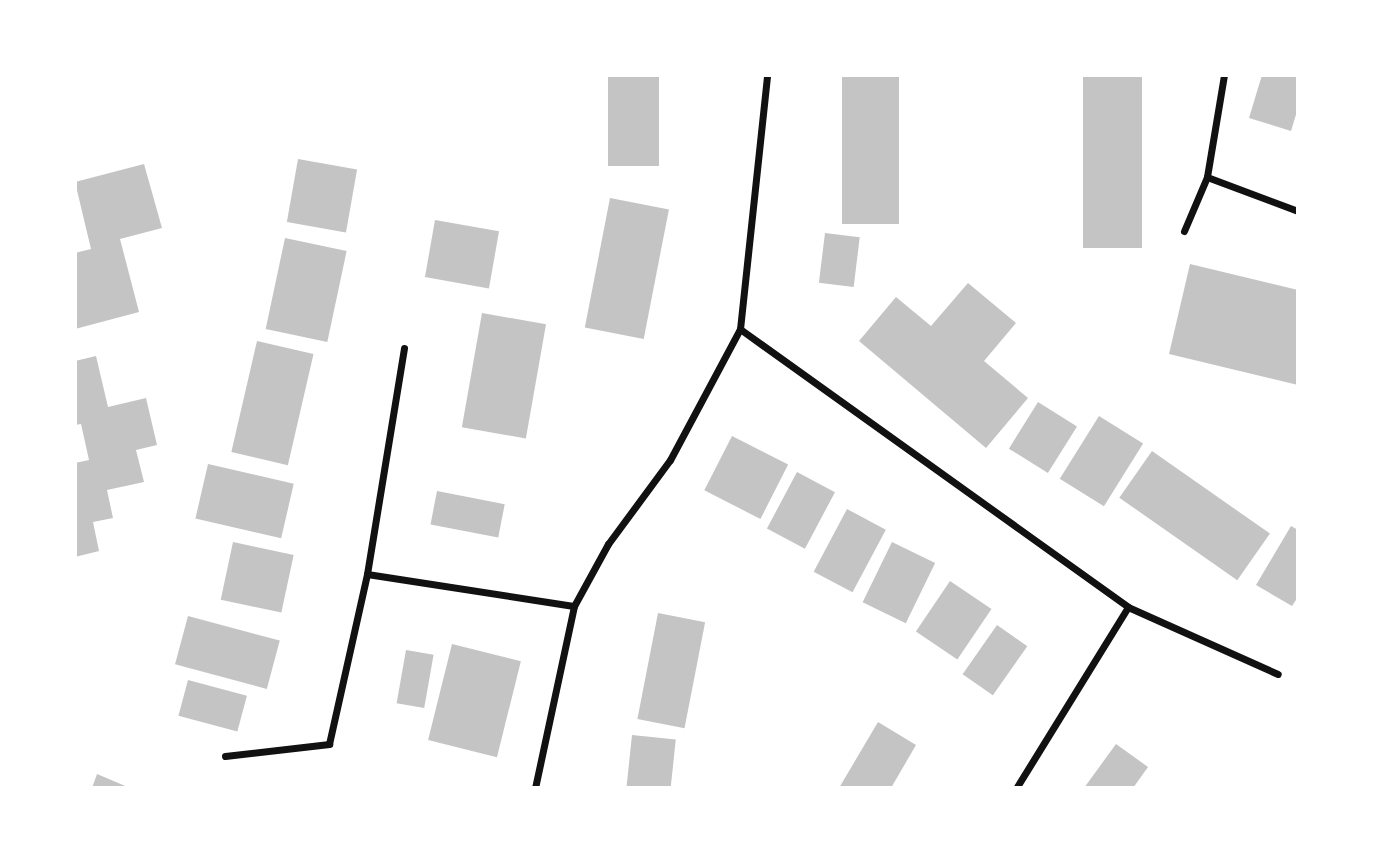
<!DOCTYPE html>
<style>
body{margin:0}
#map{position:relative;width:1373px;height:863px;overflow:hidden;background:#fff;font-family:"Public Sans",sans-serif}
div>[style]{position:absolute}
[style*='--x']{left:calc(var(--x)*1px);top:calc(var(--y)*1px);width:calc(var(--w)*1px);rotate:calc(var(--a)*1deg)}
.building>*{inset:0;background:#c4c4c4;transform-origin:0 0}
.minor>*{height:7px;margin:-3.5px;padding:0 3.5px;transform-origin:3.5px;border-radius:3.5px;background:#111}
span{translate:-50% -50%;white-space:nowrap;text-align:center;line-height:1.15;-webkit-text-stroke:5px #fff;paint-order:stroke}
.frame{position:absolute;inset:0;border:77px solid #fff;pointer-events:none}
</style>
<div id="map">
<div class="building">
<i style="left:608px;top:75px;width:51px;height:91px"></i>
<i style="left:842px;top:75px;width:57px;height:149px"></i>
<i style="left:1083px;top:75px;width:59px;height:173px"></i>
<i style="clip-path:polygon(1262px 75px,1298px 75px,1298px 108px,1291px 131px,1249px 118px)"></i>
<i style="left:298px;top:159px;width:60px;height:64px;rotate:10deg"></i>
<i style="clip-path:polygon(144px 164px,162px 228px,120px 239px,139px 312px,75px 329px,75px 253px,91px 249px,75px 182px)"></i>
<i style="left:610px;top:198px;width:60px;height:132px;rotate:11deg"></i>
<i style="left:435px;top:220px;width:65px;height:58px;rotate:10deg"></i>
<i style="left:825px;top:233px;width:35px;height:50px;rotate:7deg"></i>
<i style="left:285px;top:238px;width:63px;height:93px;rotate:12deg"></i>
<i style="clip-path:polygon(1190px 264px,1298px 290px,1298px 385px,1169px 354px)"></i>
<i style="clip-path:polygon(968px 283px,1016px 323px,984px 361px,1028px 398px,986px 448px,859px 341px,896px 297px,931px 326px)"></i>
<i style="left:482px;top:313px;width:65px;height:116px;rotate:10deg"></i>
<i style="left:257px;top:341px;width:58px;height:114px;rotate:13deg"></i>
<i style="clip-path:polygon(96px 356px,108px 407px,146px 398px,157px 445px,136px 450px,144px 482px,107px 490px,113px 518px,93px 522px,99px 551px,75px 557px,75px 463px,89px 460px,81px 424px,75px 425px,75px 361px)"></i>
<i style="left:1038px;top:402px;width:46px;height:55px;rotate:32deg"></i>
<i style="left:1099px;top:416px;width:52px;height:74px;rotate:32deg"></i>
<i style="left:732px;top:436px;width:63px;height:61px;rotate:27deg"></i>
<i style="left:1152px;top:451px;width:144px;height:57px;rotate:35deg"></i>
<i style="left:208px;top:464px;width:88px;height:56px;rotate:13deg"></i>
<i style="left:797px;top:472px;width:43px;height:64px;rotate:28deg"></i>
<i style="left:437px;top:491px;width:69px;height:34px;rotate:11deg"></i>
<i style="left:847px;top:509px;width:44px;height:71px;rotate:28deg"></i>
<i style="clip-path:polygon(1291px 526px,1298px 530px,1298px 597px,1292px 606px,1256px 585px)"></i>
<i style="left:233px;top:542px;width:62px;height:59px;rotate:12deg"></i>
<i style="left:892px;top:542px;width:48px;height:67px;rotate:26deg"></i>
<i style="left:950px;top:581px;width:50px;height:61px;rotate:34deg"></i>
<i style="left:658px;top:613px;width:48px;height:108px;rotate:11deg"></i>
<i style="left:188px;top:616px;width:95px;height:50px;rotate:15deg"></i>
<i style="left:997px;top:625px;width:37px;height:60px;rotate:35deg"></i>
<i style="left:452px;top:644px;width:71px;height:99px;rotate:14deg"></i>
<i style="left:406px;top:650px;width:28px;height:54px;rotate:10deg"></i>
<i style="left:188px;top:680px;width:61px;height:37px;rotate:15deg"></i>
<i style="clip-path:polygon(878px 722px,916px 745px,891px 788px,839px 788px)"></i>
<i style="left:632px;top:735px;width:44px;height:53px;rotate:6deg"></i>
<i style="clip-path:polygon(1116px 744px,1148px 767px,1133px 788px,1084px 788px)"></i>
<i style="clip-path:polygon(97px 774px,130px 788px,92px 788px)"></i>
</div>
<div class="minor">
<i style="--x:1224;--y:75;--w:103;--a:99.5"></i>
<i style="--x:1207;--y:177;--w:97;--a:20.5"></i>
<i style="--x:1184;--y:231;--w:59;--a:-66.9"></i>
<i style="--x:740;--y:329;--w:477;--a:35.6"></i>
<i style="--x:1128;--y:607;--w:213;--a:121.7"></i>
<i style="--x:367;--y:574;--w:209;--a:8.8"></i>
<i style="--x:1128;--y:607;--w:164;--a:24.1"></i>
<i style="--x:225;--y:756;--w:105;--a:-6.6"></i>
<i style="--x:329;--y:744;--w:174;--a:-77.4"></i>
<i style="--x:367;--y:574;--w:229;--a:-80.7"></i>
<i style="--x:535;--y:788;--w:186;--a:-77.9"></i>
<i style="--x:574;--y:606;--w:71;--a:-61.3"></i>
<i style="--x:608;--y:544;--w:104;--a:-53.6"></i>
<i style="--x:670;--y:460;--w:149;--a:-61.9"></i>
<i style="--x:740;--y:329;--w:255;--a:-83.9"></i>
</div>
<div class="frame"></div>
</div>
